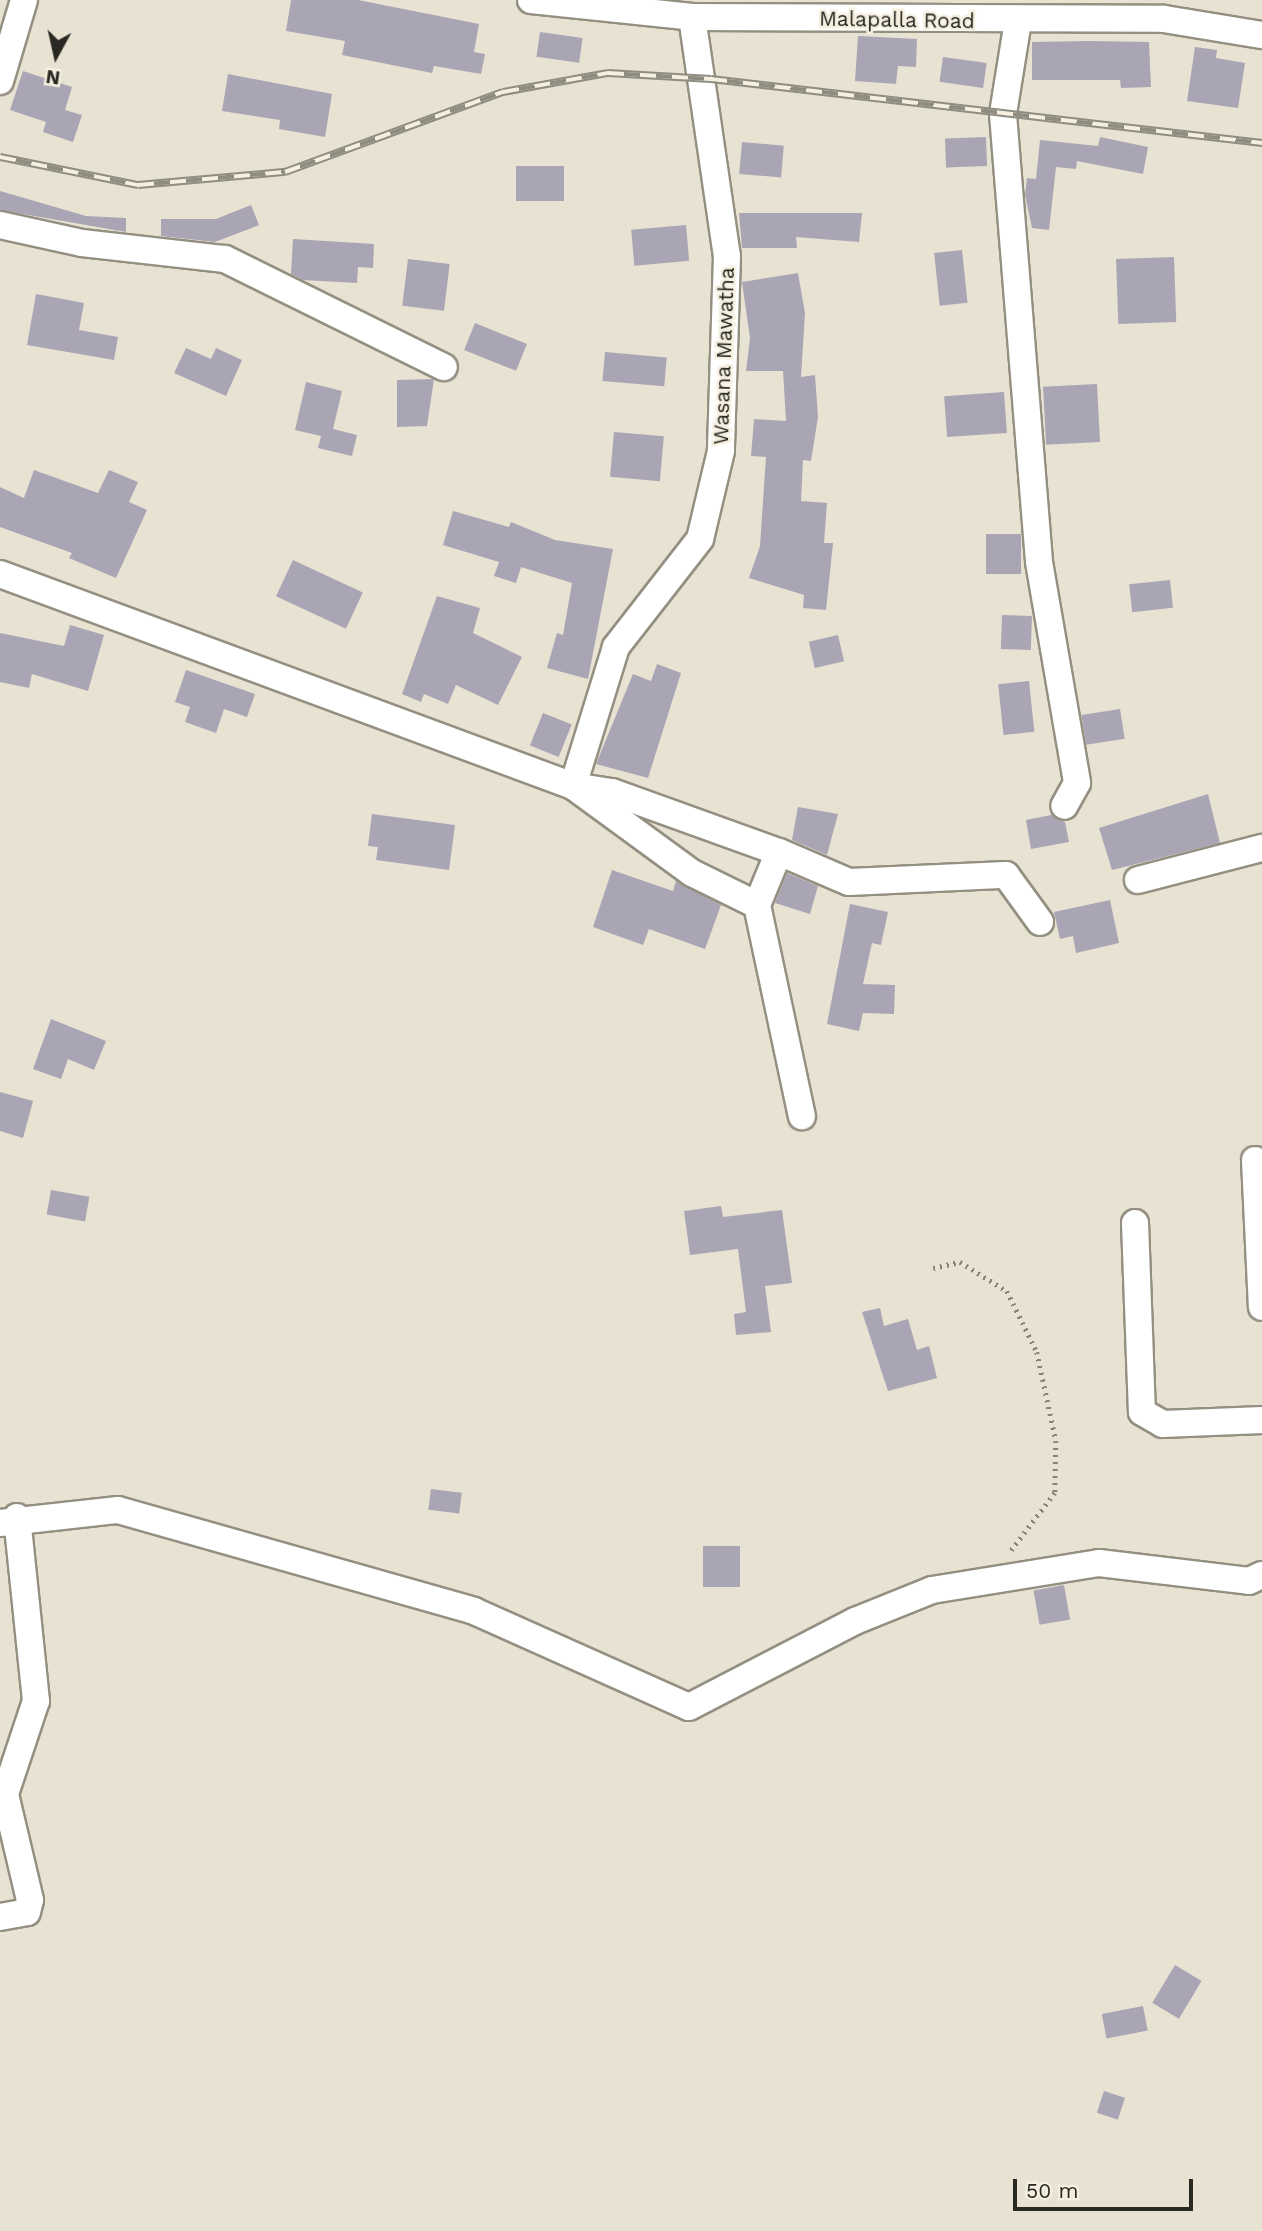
<!DOCTYPE html>
<style>
body{margin:0}
#map{position:relative;width:1262px;height:2231px;overflow:hidden;background:#e7e2d2;font-family:"Work Sans",sans-serif}
div>[style]{position:absolute}
[style*='--x']{left:calc(var(--x)*1px);top:calc(var(--y)*1px);width:calc(var(--w)*1px);rotate:calc(var(--a)*1deg)}
.building>*{inset:0;background:#aaa5b4;transform-origin:0 0}
.path>*{height:4.5px;margin-top:-2.25px;transform-origin:0;background:repeating-linear-gradient(90deg,#868378 0 2px,transparent 0 7px)}
.roads{filter:drop-shadow(2px 0 #949081) drop-shadow(-2px 0 #949081) drop-shadow(0 2px #949081) drop-shadow(0 -2px #949081)}
.minor>*{height:26px;margin:-13px;padding:0 13px;transform-origin:13px;border-radius:13px;background:#fff}
.rail>*{height:8px;margin-top:-4px;transform-origin:0;background:repeating-linear-gradient(90deg,#f4efdf 0 16px,#8f8c80 0 32px);box-sizing:border-box;border-block:2px solid #8f8c80}
span{translate:-50% -50%;white-space:nowrap;text-align:center;line-height:1.15;-webkit-text-stroke:5px #f4efdf;paint-order:stroke}
.street-label{font-size:21px;color:#2a2822}
.north{position:absolute;left:21px;top:21px;width:70px;height:70px;-webkit-text-stroke:5px #f4efdf;paint-order:stroke;rotate:188deg;font-size:19px;font-weight:700;line-height:28px;text-align:center;color:#2a2822}
.north::after{content:'';display:block;margin:auto;width:24px;height:32px;background:#2a2822;clip-path:polygon(50% 0,100% 100%,50% 72%,0 100%)}
.scale{position:absolute;left:1013px;top:2179px;width:180px;height:32px;box-sizing:border-box;border:4px solid #2a2822;border-top:0;padding-left:9px;font-size:21px;line-height:24px;white-space:nowrap;color:#2a2822;-webkit-text-stroke:5px #f4efdf;paint-order:stroke}
</style>
<div id="map">
<div class="building">
<i style="clip-path:polygon(291px 0,358px 0,479px 24px,474px 52px,485px 54px,481px 74px,434px 66px,432px 73px,342px 55px,345px 41px,286px 31px)"></i>
<i style="left:540px;top:32px;width:43px;height:25px;rotate:8deg"></i>
<i style="clip-path:polygon(858px 36px,917px 39px,916px 67px,898px 66px,896px 84px,855px 81px)"></i>
<i style="clip-path:polygon(1089px 41px,1149px 42px,1151px 87px,1121px 88px,1120px 80px,1032px 80px,1032px 42px)"></i>
<i style="clip-path:polygon(1195px 47px,1217px 50px,1216px 58px,1245px 63px,1238px 108px,1187px 101px)"></i>
<i style="left:943px;top:57px;width:44px;height:25px;rotate:8deg"></i>
<i style="clip-path:polygon(23px 71px,72px 87px,65px 110px,82px 115px,73px 142px,43px 132px,46px 122px,10px 110px)"></i>
<i style="clip-path:polygon(228px 74px,332px 94px,325px 137px,279px 129px,280px 120px,222px 111px)"></i>
<i style="left:986px;top:137px;width:29px;height:41px;rotate:88deg"></i>
<i style="clip-path:polygon(1100px 137px,1148px 147px,1143px 174px,1077px 161px,1076px 169px,1056px 167px,1049px 230px,1032px 228px,1025px 195px,1027px 178px,1036px 179px,1040px 140px,1098px 146px)"></i>
<i style="left:742px;top:142px;width:42px;height:32px;rotate:5deg"></i>
<i style="left:516px;top:166px;width:48px;height:35px"></i>
<i style="clip-path:polygon(0 191px,86px 216px,126px 218px,126px 232px,0 210px)"></i>
<i style="clip-path:polygon(251px 205px,259px 225px,215px 242px,161px 236px,161px 219px,216px 219px)"></i>
<i style="clip-path:polygon(739px 213px,862px 213px,859px 242px,796px 237px,797px 248px,742px 248px)"></i>
<i style="left:686px;top:225px;width:36px;height:55px;rotate:85deg"></i>
<i style="clip-path:polygon(293px 239px,374px 244px,373px 268px,358px 267px,357px 283px,303px 280px,291px 274px)"></i>
<i style="left:962px;top:250px;width:53px;height:28px;rotate:84deg"></i>
<i style="left:1174px;top:257px;width:65px;height:58px;rotate:88deg"></i>
<i style="left:408px;top:259px;width:42px;height:47px;rotate:7deg"></i>
<i style="clip-path:polygon(798px 273px,805px 313px,801px 377px,815px 375px,818px 417px,811px 461px,803px 460px,801px 501px,827px 503px,824px 543px,833px 543px,826px 610px,803px 608px,804px 595px,749px 578px,760px 546px,766px 457px,751px 456px,754px 419px,786px 421px,783px 371px,746px 371px,750px 338px,742px 282px)"></i>
<i style="clip-path:polygon(36px 294px,84px 303px,79px 330px,118px 337px,114px 360px,27px 345px)"></i>
<i style="left:475px;top:323px;width:56px;height:29px;rotate:22deg"></i>
<i style="clip-path:polygon(186px 348px,211px 359px,216px 348px,242px 360px,226px 396px,174px 373px)"></i>
<i style="left:605px;top:352px;width:62px;height:29px;rotate:5deg"></i>
<i style="clip-path:polygon(434px 379px,427px 426px,397px 427px,397px 380px)"></i>
<i style="clip-path:polygon(306px 382px,342px 391px,333px 429px,357px 435px,352px 456px,318px 448px,321px 436px,295px 430px)"></i>
<i style="left:1097px;top:384px;width:58px;height:54px;rotate:87deg"></i>
<i style="left:1004px;top:392px;width:41px;height:60px;rotate:86deg"></i>
<i style="left:614px;top:432px;width:50px;height:45px;rotate:5deg"></i>
<i style="clip-path:polygon(34px 470px,98px 493px,109px 470px,138px 482px,129px 502px,147px 510px,116px 578px,69px 558px,72px 553px,0 527px,0 487px,24px 498px)"></i>
<i style="clip-path:polygon(453px 511px,509px 527px,511px 522px,555px 540px,613px 549px,588px 679px,547px 668px,557px 633px,563px 635px,572px 583px,521px 567px,516px 583px,494px 576px,499px 562px,443px 545px)"></i>
<i style="left:986px;top:534px;width:35px;height:40px"></i>
<i style="left:293px;top:560px;width:77px;height:40px;rotate:25deg"></i>
<i style="left:1170px;top:580px;width:28px;height:41px;rotate:84deg"></i>
<i style="clip-path:polygon(437px 596px,480px 608px,473px 633px,522px 657px,498px 705px,456px 685px,448px 704px,424px 694px,421px 702px,402px 694px)"></i>
<i style="left:1002px;top:615px;width:30px;height:34px;rotate:2deg"></i>
<i style="clip-path:polygon(70px 625px,104px 635px,88px 691px,32px 674px,29px 688px,0 682px,0 633px,64px 646px)"></i>
<i style="left:838px;top:635px;width:27px;height:30px;rotate:77deg"></i>
<i style="clip-path:polygon(657px 664px,681px 673px,648px 778px,596px 764px,633px 674px,651px 681px)"></i>
<i style="clip-path:polygon(186px 670px,255px 694px,247px 717px,224px 709px,216px 733px,185px 722px,190px 707px,175px 702px)"></i>
<i style="left:1029px;top:681px;width:51px;height:31px;rotate:84deg"></i>
<i style="left:1120px;top:709px;width:30px;height:39px;rotate:81deg"></i>
<i style="left:543px;top:713px;width:31px;height:35px;rotate:22deg"></i>
<i style="clip-path:polygon(1208px 794px,1220px 843px,1112px 870px,1099px 828px)"></i>
<i style="clip-path:polygon(798px 807px,838px 814px,827px 855px,792px 840px)"></i>
<i style="clip-path:polygon(372px 814px,455px 825px,449px 870px,376px 860px,378px 847px,368px 846px)"></i>
<i style="clip-path:polygon(1051px 815px,1065px 822px,1069px 842px,1031px 849px,1026px 820px)"></i>
<i style="clip-path:polygon(612px 870px,673px 891px,676px 881px,721px 905px,705px 949px,649px 929px,643px 945px,593px 927px)"></i>
<i style="clip-path:polygon(787px 873px,818px 886px,810px 914px,775px 903px)"></i>
<i style="clip-path:polygon(1110px 900px,1119px 943px,1076px 953px,1073px 936px,1060px 939px,1054px 912px)"></i>
<i style="clip-path:polygon(850px 904px,888px 912px,881px 945px,872px 943px,863px 984px,895px 985px,894px 1014px,863px 1013px,859px 1031px,827px 1024px)"></i>
<i style="clip-path:polygon(51px 1019px,106px 1041px,94px 1070px,68px 1059px,61px 1079px,33px 1069px)"></i>
<i style="clip-path:polygon(0 1092px,33px 1101px,23px 1138px,0 1131px)"></i>
<i style="left:51px;top:1190px;width:39px;height:25px;rotate:10deg"></i>
<i style="clip-path:polygon(721px 1206px,723px 1217px,782px 1210px,792px 1283px,765px 1286px,771px 1332px,736px 1335px,734px 1314px,746px 1312px,738px 1249px,690px 1255px,684px 1211px)"></i>
<i style="clip-path:polygon(880px 1308px,884px 1326px,908px 1319px,917px 1350px,929px 1346px,937px 1378px,888px 1391px,862px 1312px)"></i>
<i style="left:431px;top:1489px;width:31px;height:21px;rotate:7deg"></i>
<i style="left:703px;top:1546px;width:37px;height:41px"></i>
<i style="left:1064px;top:1585px;width:35px;height:31px;rotate:80deg"></i>
<i style="left:1175px;top:1965px;width:31px;height:44px;rotate:31deg"></i>
<i style="left:1143px;top:2006px;width:25px;height:42px;rotate:79deg"></i>
<i style="left:1104px;top:2091px;width:22px;height:23px;rotate:18deg"></i>
</div>
<div class="path">
<i style="--x:933;--y:1268;--w:28;--a:-13"></i>
<i style="--x:960;--y:1262;--w:55;--a:31.7"></i>
<i style="--x:1007;--y:1291;--w:68;--a:63.8"></i>
<i style="--x:1037;--y:1352;--w:91;--a:77.9"></i>
<i style="--x:1056;--y:1441;--w:52;--a:91.1"></i>
<i style="--x:1055;--y:1493;--w:73;--a:127.2"></i>
</div>
<div class="roads">
<div class="minor">
<i style="--x:531;--y:0;--w:162;--a:6"></i>
<i style="--x:692;--y:17;--w:472;--a:0.2"></i>
<i style="--x:1164;--y:19;--w:99;--a:9.3"></i>
<i style="--x:692;--y:17;--w:242;--a:81.7"></i>
<i style="--x:727;--y:256;--w:195;--a:91.8"></i>
<i style="--x:721;--y:451;--w:90;--a:103.4"></i>
<i style="--x:700;--y:539;--w:137;--a:127.9"></i>
<i style="--x:616;--y:647;--w:145;--a:107.2"></i>
<i style="--x:573;--y:786;--w:39;--a:9"></i>
<i style="--x:612;--y:792;--w:177;--a:19.8"></i>
<i style="--x:1018;--y:21;--w:94;--a:99.2"></i>
<i style="--x:1003;--y:114;--w:449;--a:85.4"></i>
<i style="--x:1039;--y:562;--w:224;--a:80.2"></i>
<i style="--x:1077;--y:783;--w:26;--a:119"></i>
<i style="--x:0;--y:81;--w:84;--a:-73.5"></i>
<i style="--x:0;--y:225;--w:84;--a:12.4"></i>
<i style="--x:82;--y:243;--w:144;--a:6.4"></i>
<i style="--x:225;--y:259;--w:244;--a:26.3"></i>
<i style="--x:0;--y:574;--w:611;--a:20.3"></i>
<i style="--x:573;--y:786;--w:147;--a:36.2"></i>
<i style="--x:692;--y:873;--w:72;--a:26.2"></i>
<i style="--x:757;--y:905;--w:57;--a:-67.5"></i>
<i style="--x:779;--y:852;--w:76;--a:23.2"></i>
<i style="--x:849;--y:882;--w:157;--a:-2.6"></i>
<i style="--x:1006;--y:875;--w:58;--a:54.1"></i>
<i style="--x:1138;--y:880;--w:128;--a:-14.5"></i>
<i style="--x:757;--y:905;--w:216;--a:78"></i>
<i style="--x:1255;--y:1160;--w:147;--a:87.3"></i>
<i style="--x:1135;--y:1223;--w:189;--a:87.9"></i>
<i style="--x:1142;--y:1412;--w:24;--a:30"></i>
<i style="--x:1163;--y:1424;--w:99;--a:-2.3"></i>
<i style="--x:0;--y:1523;--w:119;--a:-6.3"></i>
<i style="--x:118;--y:1510;--w:370;--a:15.8"></i>
<i style="--x:474;--y:1611;--w:235;--a:24.1"></i>
<i style="--x:689;--y:1707;--w:187;--a:-27.4"></i>
<i style="--x:855;--y:1621;--w:83;--a:-21.9"></i>
<i style="--x:932;--y:1590;--w:169;--a:-9.2"></i>
<i style="--x:1099;--y:1563;--w:151;--a:6.8"></i>
<i style="--x:1249;--y:1581;--w:14;--a:-25"></i>
<i style="--x:0;--y:1917;--w:27;--a:-10"></i>
<i style="--x:27;--y:1912;--w:12;--a:-76"></i>
<i style="--x:30;--y:1900;--w:109;--a:-103.3"></i>
<i style="--x:5;--y:1794;--w:98;--a:-71.6"></i>
<i style="--x:36;--y:1701;--w:185;--a:-95.9"></i>
</div>
</div>
<div class="rail">
<i style="--x:0;--y:157;--w:141;--a:11.5"></i>
<i style="--x:138;--y:185;--w:148;--a:-5.1"></i>
<i style="--x:285;--y:172;--w:232;--a:-20.2"></i>
<i style="--x:503;--y:92;--w:107;--a:-10.3"></i>
<i style="--x:608;--y:73;--w:103;--a:3.3"></i>
<i style="--x:711;--y:79;--w:555;--a:6.63"></i>
</div>
<div class="street-label">
<span style="left:897px;top:20px;rotate:1deg">Malapalla Road</span>
<span style="left:724px;top:356px;rotate:-88deg">Wasana Mawatha</span>
</div>
<div class="north">N</div>
<div class="scale">50 m</div>
</div>
